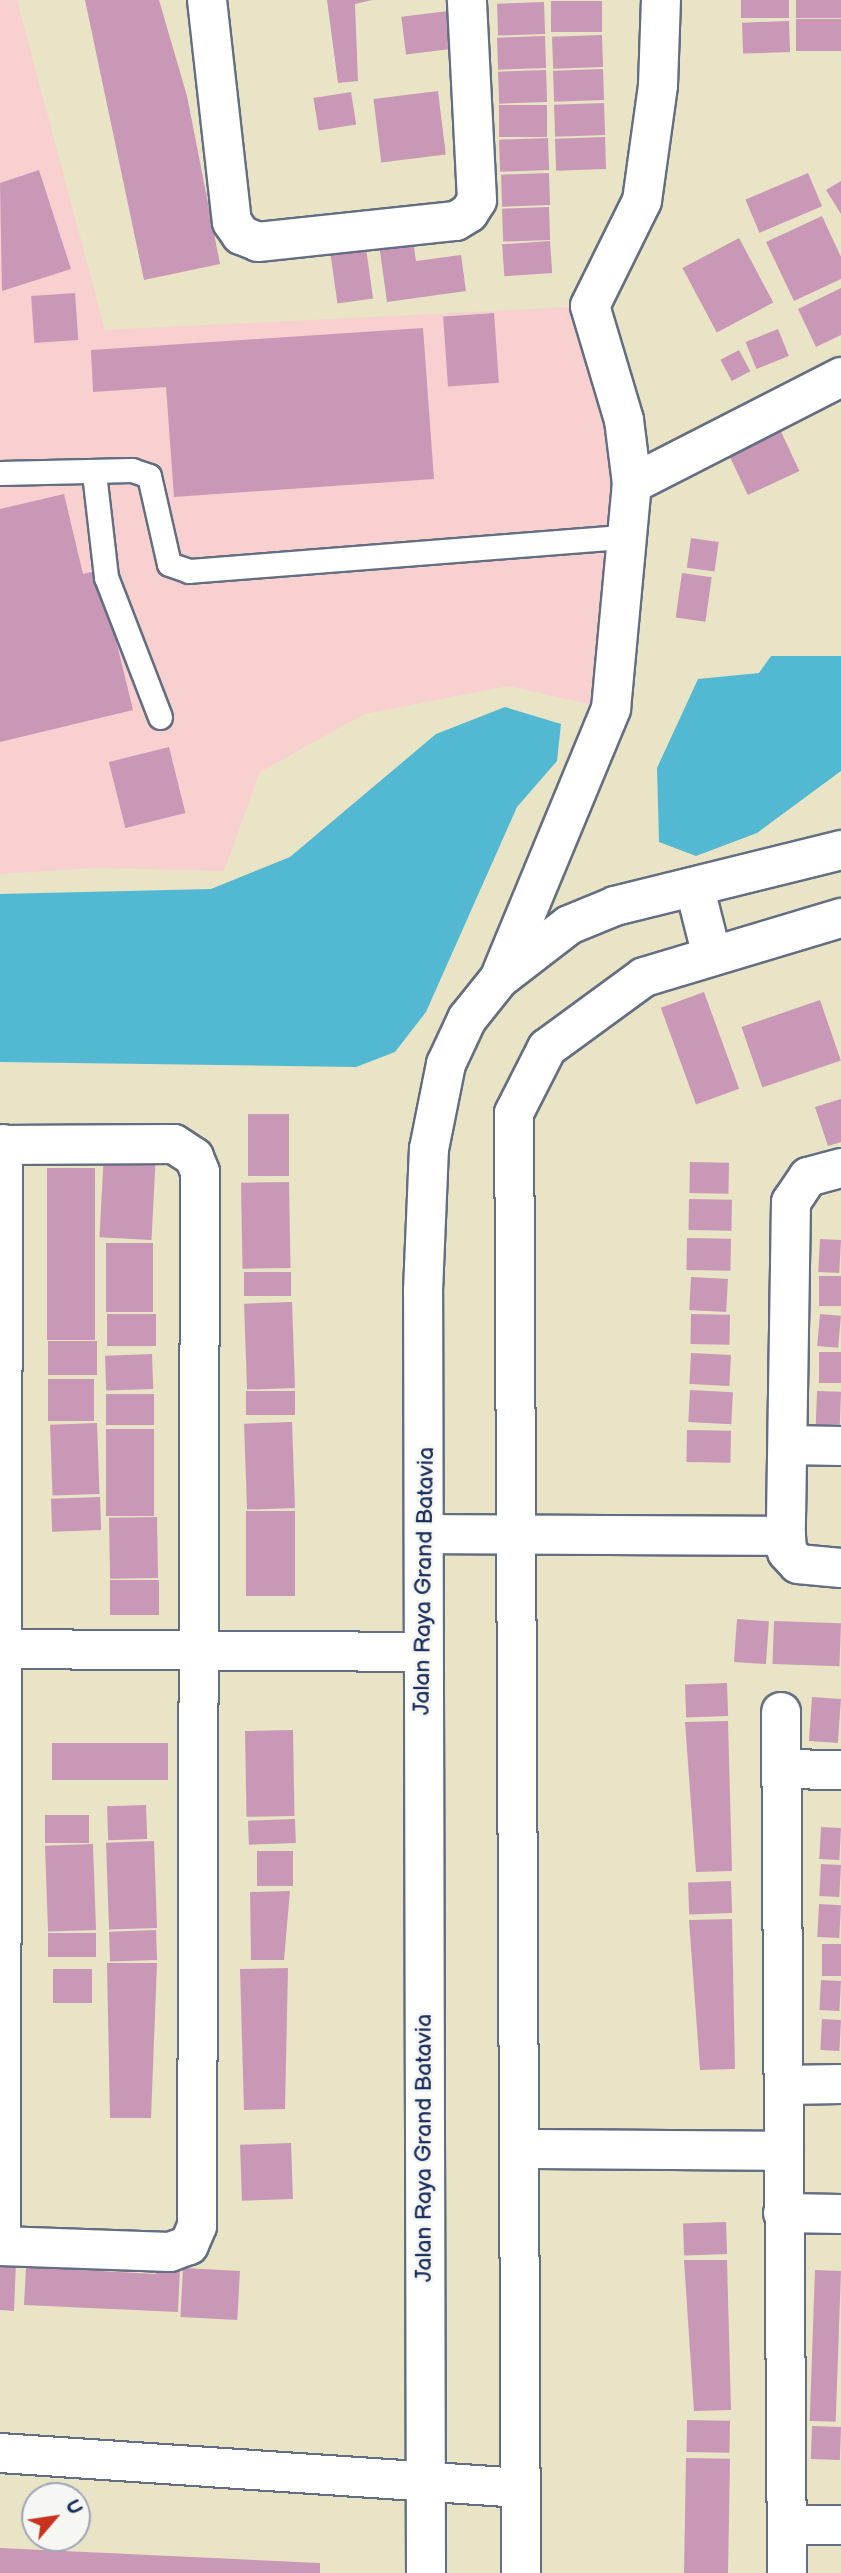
<!DOCTYPE html>
<style>
body{margin:0}
#map{position:relative;width:841px;height:2573px;overflow:hidden;background:#e9e4c6;font-family:"Balsamiq Sans",sans-serif}
div>[style]{position:absolute}
[style*='--x']{left:calc(var(--x)*1px);top:calc(var(--y)*1px);width:calc(var(--w)*1px);rotate:calc(var(--a)*1deg)}
.built>*{inset:0;background:#f7d0cf}
.water>*{inset:0;background:#53b8d2}
.building>*{inset:0;background:#ca98b7;transform-origin:0 0}
.roads{filter:drop-shadow(2px 0 #636e82) drop-shadow(-2px 0 #636e82) drop-shadow(0 2px #636e82) drop-shadow(0 -2px #636e82)}
.lane>*{height:23px;margin:-11.5px;padding:0 11.5px;transform-origin:11.5px;border-radius:11.5px;background:#fff}
.street>*{height:38px;margin:-19px;padding:0 19px;transform-origin:19px;border-radius:19px;background:#fff}
span{translate:-50% -50%;white-space:nowrap;text-align:center;line-height:1.15;-webkit-text-stroke:6px #f6f6f2;paint-order:stroke}
.street-label{font-size:23px;color:#1b2f5e}
.north{position:absolute;left:21px;top:2482px;width:70px;height:70px;box-sizing:border-box;background:#f6f6f2;border:2px solid #9ea6b7;border-radius:50%;rotate:61deg;font-size:19px;font-weight:700;line-height:28px;text-align:center;color:#1b2f5e}
.north::after{content:'';display:block;margin:auto;width:24px;height:32px;background:#c8321e;clip-path:polygon(50% 0,100% 100%,50% 72%,0 100%)}
</style>
<div id="map">
<div class="built">
<i style="clip-path:polygon(0 0,17px 0,105px 330px,590px 306px,624px 420px,611px 709px,509px 686px,364px 714px,260px 772px,224px 871px,97px 868px,0 874px)"></i>
</div>
<div class="water">
<i style="clip-path:polygon(771px 656px,841px 656px,841px 771px,757px 833px,696px 856px,659px 842px,657px 768px,698px 679px,759px 673px)"></i>
<i style="clip-path:polygon(505px 707px,561px 724px,557px 761px,517px 807px,426px 1012px,395px 1052px,356px 1067px,0 1062px,0 894px,211px 889px,290px 857px,436px 734px)"></i>
</div>
<div class="building">
<i style="clip-path:polygon(85px 0,159px 0,187px 96px,220px 264px,144px 280px)"></i>
<i style="clip-path:polygon(327px 0,372px 0,355px 4px,358px 81px,338px 83px)"></i>
<i style="left:741px;top:0;width:48px;height:18px"></i>
<i style="left:796px;top:0;width:45px;height:18px"></i>
<i style="left:602px;top:1px;width:31px;height:51px;rotate:90deg"></i>
<i style="left:544px;top:2px;width:32px;height:47px;rotate:88deg"></i>
<i style="left:448px;top:11px;width:38px;height:47px;rotate:83deg"></i>
<i style="left:841px;top:19px;width:32px;height:45px;rotate:90deg"></i>
<i style="left:789px;top:21px;width:31px;height:47px;rotate:88deg"></i>
<i style="left:602px;top:35px;width:32px;height:50px;rotate:88deg"></i>
<i style="left:545px;top:36px;width:32px;height:48px;rotate:88deg"></i>
<i style="left:603px;top:69px;width:31px;height:50px;rotate:88deg"></i>
<i style="left:546px;top:70px;width:32px;height:48px;rotate:88deg"></i>
<i style="left:438px;top:91px;width:64px;height:65px;rotate:83deg"></i>
<i style="left:351px;top:92px;width:33px;height:38px;rotate:81deg"></i>
<i style="left:604px;top:103px;width:32px;height:50px;rotate:88deg"></i>
<i style="left:499px;top:105px;width:48px;height:32px"></i>
<i style="left:605px;top:137px;width:32px;height:50px;rotate:88deg"></i>
<i style="left:548px;top:138px;width:32px;height:49px;rotate:88deg"></i>
<i style="clip-path:polygon(39px 170px,71px 269px,2px 291px,0 183px)"></i>
<i style="left:549px;top:173px;width:32px;height:48px;rotate:88deg"></i>
<i style="left:808px;top:173px;width:36px;height:68px;rotate:67deg"></i>
<i style="clip-path:polygon(841px 181px,841px 214px,826px 190px)"></i>
<i style="left:549px;top:207px;width:33px;height:47px;rotate:88deg"></i>
<i style="clip-path:polygon(822px 216px,841px 257px,841px 279px,794px 301px,766px 242px)"></i>
<i style="clip-path:polygon(412px 232px,416px 261px,461px 255px,466px 291px,387px 302px,378px 237px)"></i>
<i style="left:739px;top:238px;width:73px;height:64px;rotate:62deg"></i>
<i style="left:550px;top:241px;width:32px;height:48px;rotate:86deg"></i>
<i style="left:366px;top:248px;width:51px;height:36px;rotate:82deg"></i>
<i style="clip-path:polygon(841px 288px,841px 335px,816px 347px,798px 309px)"></i>
<i style="left:75px;top:293px;width:47px;height:44px;rotate:86deg"></i>
<i style="left:494px;top:313px;width:70px;height:51px;rotate:86deg"></i>
<i style="clip-path:polygon(423px 328px,434px 479px,174px 497px,166px 387px,93px 392px,91px 350px)"></i>
<i style="left:778px;top:329px;width:29px;height:35px;rotate:68deg"></i>
<i style="left:739px;top:350px;width:24px;height:21px;rotate:62deg"></i>
<i style="left:777px;top:423px;width:53px;height:57px;rotate:65deg"></i>
<i style="clip-path:polygon(64px 494px,83px 574px,99px 570px,133px 710px,0 742px,0 509px)"></i>
<i style="left:691px;top:538px;width:28px;height:30px;rotate:8deg"></i>
<i style="left:682px;top:573px;width:30px;height:45px;rotate:8deg"></i>
<i style="left:169px;top:747px;width:68px;height:62px;rotate:76deg"></i>
<i style="left:704px;top:992px;width:103px;height:46px;rotate:70deg"></i>
<i style="left:820px;top:1000px;width:64px;height:83px;rotate:71deg"></i>
<i style="clip-path:polygon(841px 1099px,841px 1142px,828px 1146px,815px 1107px)"></i>
<i style="left:248px;top:1114px;width:41px;height:62px"></i>
<i style="left:156px;top:1153px;width:87px;height:52px;rotate:93deg"></i>
<i style="left:690px;top:1162px;width:39px;height:31px;rotate:1deg"></i>
<i style="left:95px;top:1168px;width:172px;height:48px;rotate:90deg"></i>
<i style="left:289px;top:1182px;width:86px;height:48px;rotate:89deg"></i>
<i style="left:689px;top:1199px;width:43px;height:31px;rotate:1deg"></i>
<i style="left:687px;top:1238px;width:44px;height:32px;rotate:1deg"></i>
<i style="left:820px;top:1239px;width:21px;height:33px;rotate:3deg"></i>
<i style="left:106px;top:1243px;width:47px;height:69px"></i>
<i style="left:244px;top:1272px;width:47px;height:24px"></i>
<i style="left:819px;top:1276px;width:22px;height:30px"></i>
<i style="left:691px;top:1277px;width:37px;height:33px;rotate:3deg"></i>
<i style="left:292px;top:1302px;width:86px;height:48px;rotate:88deg"></i>
<i style="left:156px;top:1314px;width:32px;height:49px;rotate:90deg"></i>
<i style="left:691px;top:1314px;width:39px;height:30px;rotate:1deg"></i>
<i style="left:820px;top:1314px;width:21px;height:32px;rotate:5deg"></i>
<i style="left:48px;top:1341px;width:49px;height:34px"></i>
<i style="left:819px;top:1352px;width:22px;height:31px"></i>
<i style="left:691px;top:1353px;width:40px;height:31px;rotate:3deg"></i>
<i style="left:152px;top:1354px;width:35px;height:47px;rotate:88deg"></i>
<i style="left:48px;top:1379px;width:46px;height:42px"></i>
<i style="left:690px;top:1390px;width:43px;height:32px;rotate:3deg"></i>
<i style="left:295px;top:1391px;width:24px;height:49px;rotate:90deg"></i>
<i style="left:817px;top:1391px;width:24px;height:33px;rotate:2deg"></i>
<i style="left:106px;top:1394px;width:48px;height:31px"></i>
<i style="left:292px;top:1422px;width:86px;height:48px;rotate:88deg"></i>
<i style="left:97px;top:1423px;width:71px;height:47px;rotate:88deg"></i>
<i style="left:106px;top:1429px;width:48px;height:87px"></i>
<i style="left:687px;top:1430px;width:44px;height:32px;rotate:1deg"></i>
<i style="left:100px;top:1497px;width:33px;height:49px;rotate:88deg"></i>
<i style="left:246px;top:1511px;width:49px;height:85px"></i>
<i style="left:157px;top:1517px;width:61px;height:48px;rotate:89deg"></i>
<i style="left:110px;top:1580px;width:49px;height:35px"></i>
<i style="left:737px;top:1619px;width:32px;height:43px;rotate:4deg"></i>
<i style="left:774px;top:1621px;width:67px;height:43px;rotate:2deg"></i>
<i style="left:727px;top:1683px;width:33px;height:42px;rotate:88deg"></i>
<i style="left:812px;top:1697px;width:29px;height:44px;rotate:4deg"></i>
<i style="clip-path:polygon(728px 1721px,732px 1871px,696px 1872px,685px 1722px)"></i>
<i style="left:293px;top:1730px;width:86px;height:48px;rotate:89deg"></i>
<i style="left:168px;top:1743px;width:37px;height:116px;rotate:90deg"></i>
<i style="left:146px;top:1805px;width:34px;height:39px;rotate:88deg"></i>
<i style="left:89px;top:1815px;width:28px;height:44px;rotate:90deg"></i>
<i style="left:295px;top:1819px;width:24px;height:47px;rotate:88deg"></i>
<i style="left:821px;top:1827px;width:20px;height:32px;rotate:3deg"></i>
<i style="left:154px;top:1841px;width:87px;height:48px;rotate:88deg"></i>
<i style="left:93px;top:1844px;width:86px;height:48px;rotate:88deg"></i>
<i style="left:293px;top:1851px;width:35px;height:36px;rotate:90deg"></i>
<i style="left:821px;top:1864px;width:20px;height:32px;rotate:3deg"></i>
<i style="left:731px;top:1881px;width:32px;height:43px;rotate:88deg"></i>
<i style="clip-path:polygon(290px 1891px,284px 1960px,251px 1960px,250px 1892px)"></i>
<i style="left:819px;top:1904px;width:22px;height:33px;rotate:3deg"></i>
<i style="clip-path:polygon(732px 1919px,735px 2069px,700px 2070px,689px 1920px)"></i>
<i style="left:156px;top:1930px;width:30px;height:47px;rotate:88deg"></i>
<i style="left:96px;top:1933px;width:24px;height:48px;rotate:90deg"></i>
<i style="left:822px;top:1944px;width:19px;height:32px"></i>
<i style="clip-path:polygon(107px 1963px,157px 1963px,151px 2118px,110px 2118px)"></i>
<i style="clip-path:polygon(288px 1968px,285px 2109px,244px 2110px,240px 1969px)"></i>
<i style="left:53px;top:1969px;width:39px;height:34px"></i>
<i style="left:821px;top:1980px;width:20px;height:30px;rotate:3deg"></i>
<i style="left:822px;top:2019px;width:19px;height:31px;rotate:3deg"></i>
<i style="left:291px;top:2143px;width:56px;height:51px;rotate:88deg"></i>
<i style="left:726px;top:2222px;width:32px;height:43px;rotate:88deg"></i>
<i style="clip-path:polygon(684px 2260px,727px 2260px,731px 2410px,694px 2411px)"></i>
<i style="clip-path:polygon(0 2262px,16px 2262px,14px 2311px,0 2310px)"></i>
<i style="clip-path:polygon(26px 2267px,156px 2274px,156px 2267px,180px 2268px,178px 2312px,24px 2305px)"></i>
<i style="left:183px;top:2268px;width:57px;height:49px;rotate:3deg"></i>
<i style="left:815px;top:2270px;width:26px;height:151px;rotate:2deg"></i>
<i style="left:687px;top:2420px;width:43px;height:32px;rotate:1deg"></i>
<i style="left:812px;top:2426px;width:29px;height:33px;rotate:2deg"></i>
<i style="left:686px;top:2458px;width:44px;height:115px;rotate:1deg"></i>
<i style="clip-path:polygon(0 2548px,320px 2563px,320px 2573px,0 2573px)"></i>
</div>
<div class="roads">
<div class="lane">
<i style="--x:0;--y:473;--w:132;--a:-1.3"></i>
<i style="--x:132;--y:470;--w:18;--a:19"></i>
<i style="--x:149;--y:476;--w:90;--a:77.2"></i>
<i style="--x:169;--y:564;--w:21;--a:19"></i>
<i style="--x:189;--y:571;--w:441;--a:-4.5"></i>
<i style="--x:94;--y:473;--w:105;--a:83.4"></i>
<i style="--x:106;--y:577;--w:150;--a:68.9"></i>
</div>
<div class="street">
<i style="--x:207;--y:0;--w:223;--a:83.6"></i>
<i style="--x:232;--y:222;--w:16;--a:55"></i>
<i style="--x:241;--y:235;--w:18;--a:22"></i>
<i style="--x:258;--y:242;--w:199;--a:-6.1"></i>
<i style="--x:456;--y:221;--w:15;--a:-32"></i>
<i style="--x:469;--y:213;--w:15;--a:-58"></i>
<i style="--x:477;--y:200;--w:200;--a:-92.9"></i>
<i style="--x:632;--y:484;--w:235;--a:-27.1"></i>
<i style="--x:695;--y:889;--w:69;--a:75.8"></i>
<i style="--x:502;--y:972;--w:285;--a:-67.5"></i>
<i style="--x:611;--y:709;--w:226;--a:-84.7"></i>
<i style="--x:632;--y:484;--w:64;--a:-97.1"></i>
<i style="--x:624;--y:420;--w:119;--a:-106.6"></i>
<i style="--x:590;--y:306;--w:117;--a:-63.7"></i>
<i style="--x:642;--y:201;--w:117;--a:-82.1"></i>
<i style="--x:658;--y:85;--w:85;--a:-88"></i>
<i style="--x:0;--y:1145;--w:174;--a:-0.3"></i>
<i style="--x:174;--y:1144;--w:24;--a:33"></i>
<i style="--x:194;--y:1157;--w:16;--a:68"></i>
<i style="--x:200;--y:1172;--w:1054;--a:90.16"></i>
<i style="--x:197;--y:2226;--w:21;--a:113"></i>
<i style="--x:189;--y:2245;--w:20;--a:160"></i>
<i style="--x:170;--y:2252;--w:170;--a:-178"></i>
<i style="--x:841;--y:1168;--w:34;--a:165"></i>
<i style="--x:808;--y:1177;--w:30;--a:124"></i>
<i style="--x:791;--y:1202;--w:334;--a:90.9"></i>
<i style="--x:786;--y:1536;--w:16;--a:86"></i>
<i style="--x:787;--y:1552;--w:16;--a:47"></i>
<i style="--x:798;--y:1564;--w:43;--a:5.3"></i>
<i style="--x:789;--y:1445;--w:52;--a:1.1"></i>
<i style="--x:428;--y:1534;--w:358;--a:0.3"></i>
<i style="--x:0;--y:1649;--w:422;--a:0.4"></i>
<i style="--x:781;--y:1712;--w:861;--a:89.6"></i>
<i style="--x:781;--y:1769;--w:60;--a:1"></i>
<i style="--x:785;--y:2085;--w:56;--a:-1"></i>
<i style="--x:522;--y:2149;--w:262;--a:0.4"></i>
<i style="--x:783;--y:2213;--w:58;--a:1"></i>
<i style="--x:1;--y:2246;--w:1102;--a:-89.9"></i>
<i style="--x:0;--y:2453;--w:522;--a:3.84"></i>
<i style="--x:787;--y:2525;--w:54;--a:0"></i>
<i style="--x:426;--y:2573;--w:1282;--a:-90.13"></i>
<i style="--x:423;--y:1291;--w:142;--a:-87.6"></i>
<i style="--x:429;--y:1149;--w:87;--a:-78.7"></i>
<i style="--x:446;--y:1064;--w:50;--a:-65"></i>
<i style="--x:467;--y:1019;--w:51;--a:-51.3"></i>
<i style="--x:499;--y:979;--w:88;--a:-37.6"></i>
<i style="--x:569;--y:925;--w:50;--a:-22.4"></i>
<i style="--x:615;--y:906;--w:233;--a:-13.9"></i>
<i style="--x:521;--y:2573;--w:1460;--a:-90.27"></i>
<i style="--x:514;--y:1113;--w:73;--a:-63.1"></i>
<i style="--x:547;--y:1048;--w:120;--a:-36.2"></i>
<i style="--x:644;--y:977;--w:206;--a:-16.7"></i>
</div>
</div>
<div class="street-label">
<span style="left:424px;top:1581px;rotate:-89deg">Jalan Raya Grand Batavia</span>
<span style="left:424px;top:2148px;rotate:-90deg">Jalan Raya Grand Batavia</span>
</div>
<div class="north">U</div>
</div>
